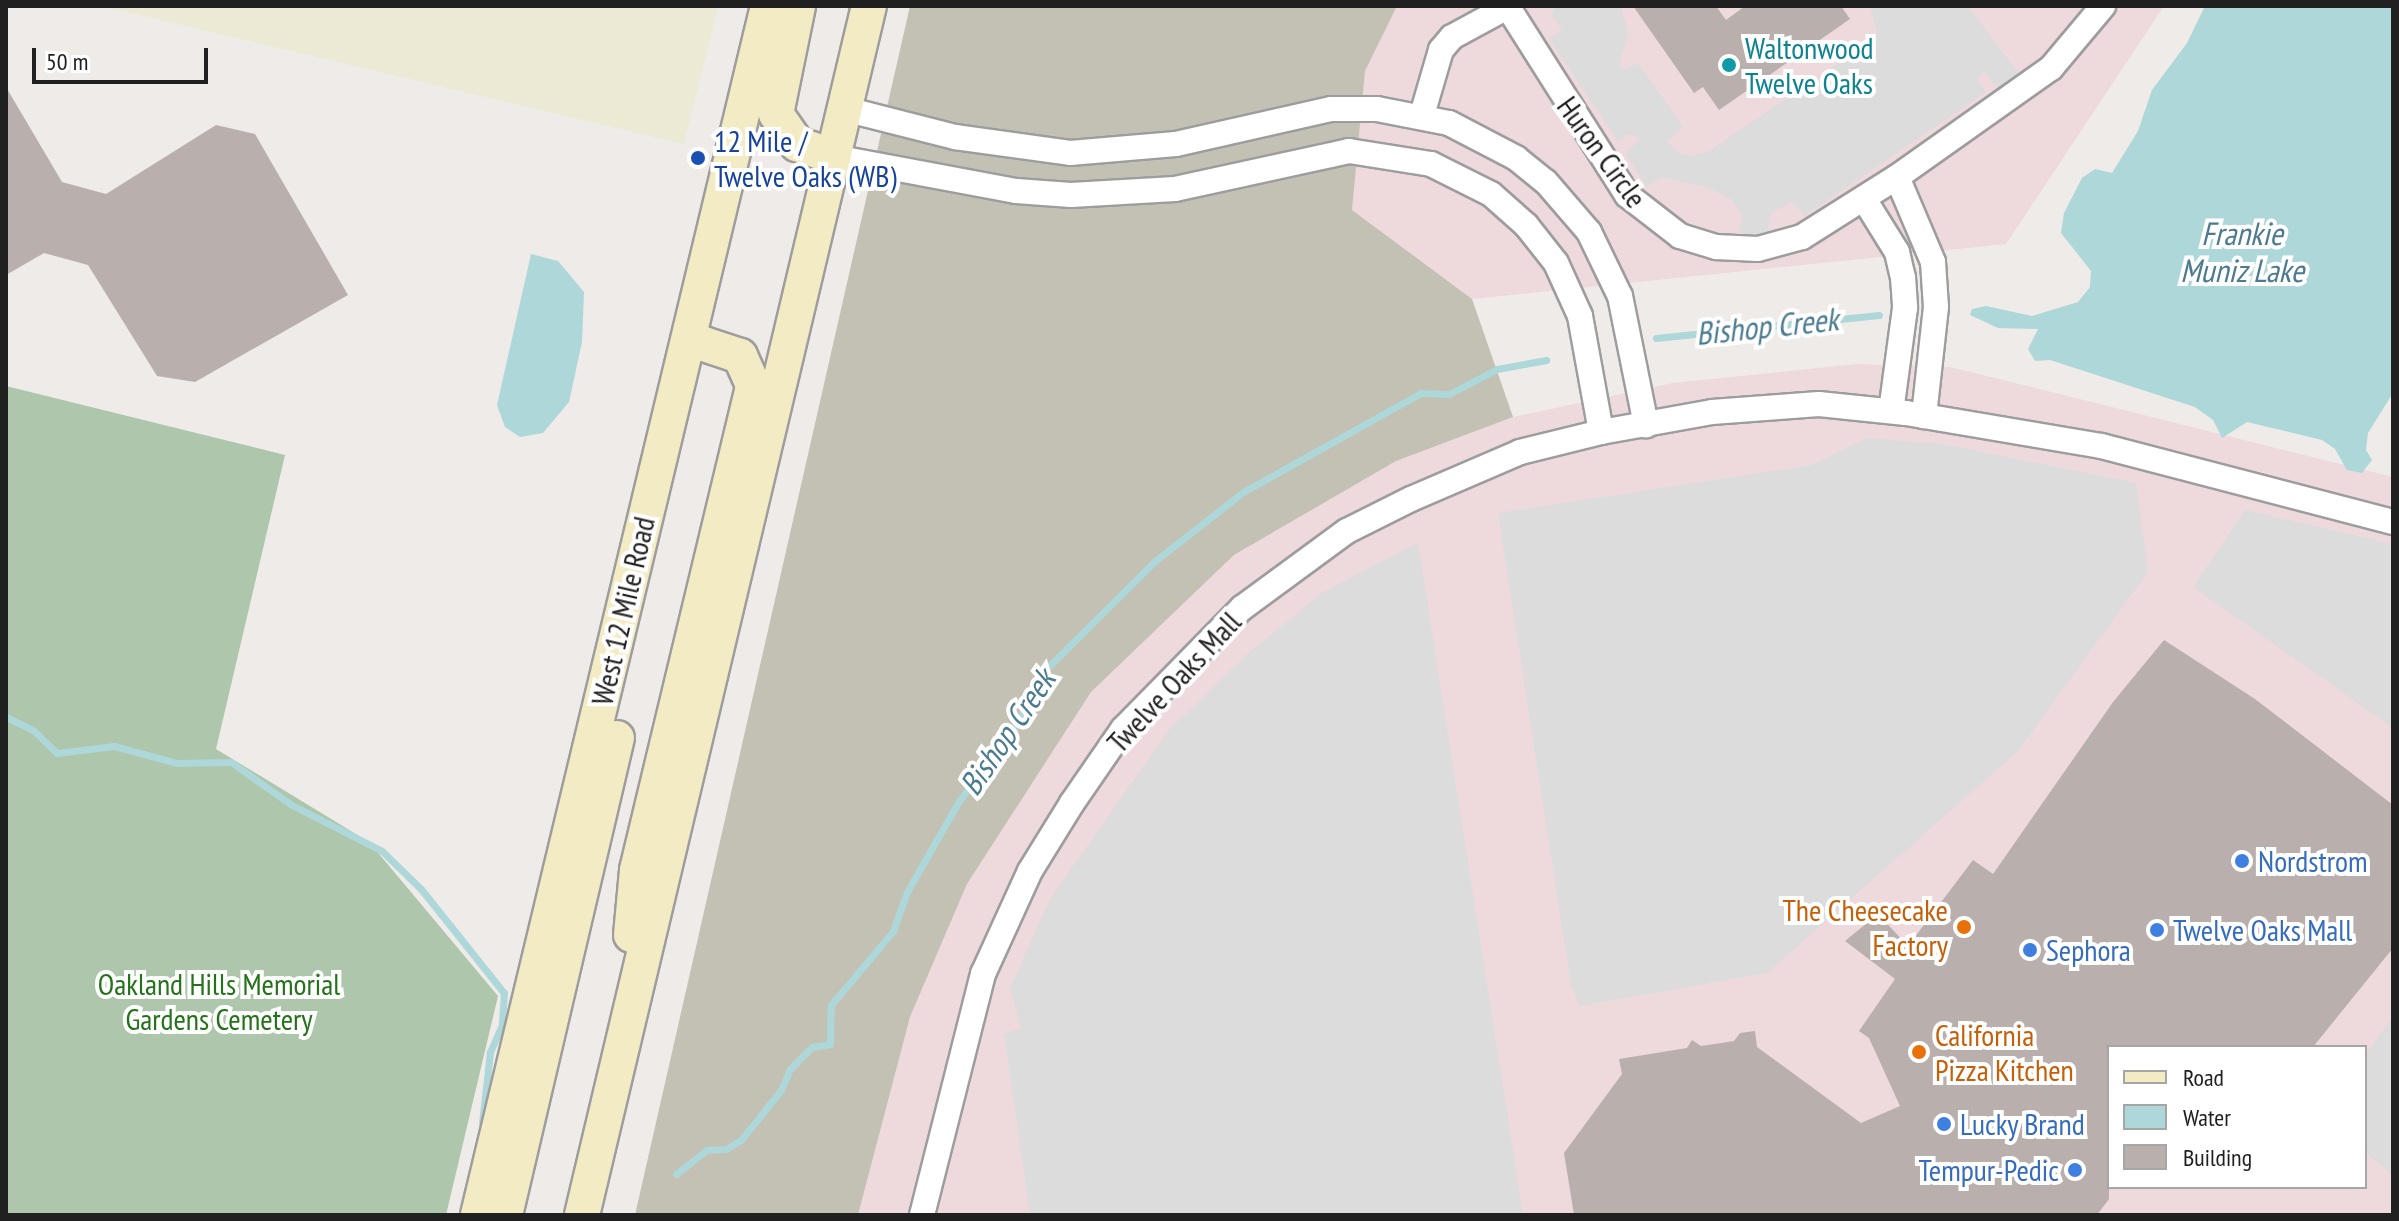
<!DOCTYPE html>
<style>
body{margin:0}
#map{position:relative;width:2399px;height:1221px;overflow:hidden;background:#efebe8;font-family:"PT Sans Narrow",sans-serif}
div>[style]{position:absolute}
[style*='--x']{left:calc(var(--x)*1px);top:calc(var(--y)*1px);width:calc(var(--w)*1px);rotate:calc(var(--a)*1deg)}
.commercial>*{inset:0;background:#eed9dd}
.construction>*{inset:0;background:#c3c0b4}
.farmland>*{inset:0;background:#ece9d5}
.cemetery>*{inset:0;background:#adc6ac}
.parking>*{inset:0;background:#dcdcdc}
.water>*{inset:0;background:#add7d8}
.stream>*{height:7px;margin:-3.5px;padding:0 3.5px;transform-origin:3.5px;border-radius:3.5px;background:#add7d8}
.building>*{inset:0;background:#b9b0ae}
.roads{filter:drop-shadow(2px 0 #9d9d9d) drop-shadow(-2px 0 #9d9d9d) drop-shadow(0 2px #9d9d9d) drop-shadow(0 -2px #9d9d9d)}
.street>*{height:24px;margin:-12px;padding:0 12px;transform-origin:12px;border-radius:12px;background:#fff}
.secondary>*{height:34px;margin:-17px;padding:0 17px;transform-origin:17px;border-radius:17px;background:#f3ebc3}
.dots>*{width:22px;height:22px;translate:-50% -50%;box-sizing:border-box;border:4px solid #fff;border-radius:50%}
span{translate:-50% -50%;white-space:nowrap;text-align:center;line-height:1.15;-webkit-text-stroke:8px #fff;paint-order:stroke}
.culture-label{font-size:30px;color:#0d838f}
.left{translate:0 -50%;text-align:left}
.transit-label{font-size:30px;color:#164399}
.street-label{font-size:30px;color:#202020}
.shop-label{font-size:30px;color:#366cbe}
.right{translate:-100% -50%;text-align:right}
.food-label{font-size:30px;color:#c56008}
.park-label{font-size:30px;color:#247319}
.water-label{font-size:32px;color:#4c7b8f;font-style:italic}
.frame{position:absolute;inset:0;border:8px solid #202020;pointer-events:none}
.legend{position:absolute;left:2107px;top:1045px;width:260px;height:144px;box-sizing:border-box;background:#fff;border:2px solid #a6a6a6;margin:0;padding:10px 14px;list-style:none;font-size:24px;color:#202020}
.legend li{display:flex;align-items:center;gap:16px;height:40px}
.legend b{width:40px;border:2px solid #a6a6a6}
.scale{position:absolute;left:32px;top:48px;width:176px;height:36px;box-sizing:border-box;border:4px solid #202020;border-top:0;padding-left:10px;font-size:24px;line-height:28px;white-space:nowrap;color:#202020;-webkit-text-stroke:6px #fff;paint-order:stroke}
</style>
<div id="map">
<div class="commercial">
<i style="clip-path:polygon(1397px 6px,2164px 6px,2006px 244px,1472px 299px,1352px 210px,1365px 71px)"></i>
<i style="clip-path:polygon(evenodd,1857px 364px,1950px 367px,2393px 477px,2393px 1215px,858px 1215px,910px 1017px,967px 884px,1091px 692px,1234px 555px,1396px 461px,1513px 417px,1673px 383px,1857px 364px,2109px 1047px,2365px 1047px,2365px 1187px,2109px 1187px,2109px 1047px)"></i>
</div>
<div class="construction">
<i style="clip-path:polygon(910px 6px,1397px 6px,1365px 71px,1352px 210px,1472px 299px,1513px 417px,1396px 461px,1234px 555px,1091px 692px,967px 884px,910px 1017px,858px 1215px,635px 1215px)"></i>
</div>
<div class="farmland">
<i style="clip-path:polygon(102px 6px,718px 6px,684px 144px)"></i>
</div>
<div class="cemetery">
<i style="clip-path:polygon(6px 386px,285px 455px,216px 749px,369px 842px,498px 996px,446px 1215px,6px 1215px)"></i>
</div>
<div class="parking">
<i style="clip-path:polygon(1555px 6px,1621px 6px,1628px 35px,1619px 66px,1626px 69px,1638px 63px,1683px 127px,1667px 141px,1678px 153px,1691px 156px,1708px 152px,1858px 50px,1877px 33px,1870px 6px,1968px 6px,2020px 75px,1998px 90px,1984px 71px,1977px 80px,1986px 92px,1805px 216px,1791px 202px,1771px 213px,1767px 235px,1739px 233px,1742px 216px,1731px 199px,1706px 187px,1661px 177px,1647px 187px,1626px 154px,1640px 138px,1628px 134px,1618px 141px,1549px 39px,1562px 30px,1551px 14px)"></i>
<i style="clip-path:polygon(1866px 438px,1943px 444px,2136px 483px,2148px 572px,2018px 751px,1767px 973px,1580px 1006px,1571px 985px,1498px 513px,1812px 465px)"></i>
<i style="clip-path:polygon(2245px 510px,2393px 544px,2393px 728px,2193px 587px)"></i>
<i style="clip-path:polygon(1418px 543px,1523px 1215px,1030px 1215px,1004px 1034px,1021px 1028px,1010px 988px,1050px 899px,1168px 731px,1245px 656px,1323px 592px)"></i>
<i style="clip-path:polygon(2393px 1017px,2393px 1175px,2365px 1152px,2365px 1055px)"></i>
</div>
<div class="water">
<i style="clip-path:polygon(2205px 6px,2393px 6px,2393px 393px,2368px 433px,2366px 450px,2372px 460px,2362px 473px,2347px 470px,2335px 449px,2322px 440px,2247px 422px,2222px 438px,2213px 420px,2195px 407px,2050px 360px,2035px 361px,2028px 349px,2038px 329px,1998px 328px,1970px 315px,1972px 309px,1986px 306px,2032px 316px,2078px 302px,2090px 287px,2091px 271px,2061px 233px,2064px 213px,2082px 178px,2095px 169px,2112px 173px,2138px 131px,2152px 90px,2187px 43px)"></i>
<i style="clip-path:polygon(531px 254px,558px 261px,584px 292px,582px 342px,569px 402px,543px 433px,520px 437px,505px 427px,497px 405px)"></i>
</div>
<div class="stream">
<i style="--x:1656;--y:338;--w:224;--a:-5.9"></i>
<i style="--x:6;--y:717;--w:30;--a:26"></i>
<i style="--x:33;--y:730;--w:33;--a:44"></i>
<i style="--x:57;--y:753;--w:57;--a:-7"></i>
<i style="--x:114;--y:746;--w:65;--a:15.1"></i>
<i style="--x:177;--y:763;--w:54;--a:-1.1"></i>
<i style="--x:231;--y:762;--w:72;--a:35.4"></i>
<i style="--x:290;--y:804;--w:103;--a:27.1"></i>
<i style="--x:382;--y:851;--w:54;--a:44.3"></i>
<i style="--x:421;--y:889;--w:133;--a:51.4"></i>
<i style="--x:504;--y:993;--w:32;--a:94"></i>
<i style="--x:502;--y:1025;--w:30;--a:114"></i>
<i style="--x:490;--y:1052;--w:71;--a:96.4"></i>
<i style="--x:676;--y:1174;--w:39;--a:-38"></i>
<i style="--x:707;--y:1150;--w:19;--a:-3"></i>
<i style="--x:726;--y:1149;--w:17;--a:-31"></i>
<i style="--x:741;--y:1140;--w:64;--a:-51.3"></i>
<i style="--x:781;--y:1090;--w:23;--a:-67"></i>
<i style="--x:790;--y:1069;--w:31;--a:-45"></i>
<i style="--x:812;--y:1047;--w:18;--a:-9"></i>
<i style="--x:830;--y:1044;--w:39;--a:-89"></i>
<i style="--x:831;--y:1005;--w:97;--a:-50"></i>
<i style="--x:893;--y:931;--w:41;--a:-70.3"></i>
<i style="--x:907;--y:892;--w:105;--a:-60.3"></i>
<i style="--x:959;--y:801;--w:96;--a:-52.7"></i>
<i style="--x:1017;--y:725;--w:54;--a:-65.8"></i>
<i style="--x:1039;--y:676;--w:163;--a:-44.8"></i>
<i style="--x:1155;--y:561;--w:112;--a:-38.1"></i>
<i style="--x:1243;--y:492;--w:204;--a:-29.1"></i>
<i style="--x:1421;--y:393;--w:28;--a:2"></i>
<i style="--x:1449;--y:394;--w:54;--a:-27.5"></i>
<i style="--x:1497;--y:369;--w:50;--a:-10.4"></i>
</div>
<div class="building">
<i style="clip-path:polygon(1633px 6px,1716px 6px,1726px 20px,1745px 6px,1841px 6px,1850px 19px,1719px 110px,1703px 87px,1694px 93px)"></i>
<i style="clip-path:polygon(6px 87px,62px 182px,106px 194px,216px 125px,255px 134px,348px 295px,195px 382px,157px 376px,88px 265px,44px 253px,6px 275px)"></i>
<i style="clip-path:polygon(2164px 640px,2255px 699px,2393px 805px,2393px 948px,2313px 1047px,2109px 1047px,2109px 1199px,2097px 1215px,1574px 1215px,1564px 1153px,1622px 1074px,1619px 1059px,1687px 1048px,1692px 1040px,1701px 1046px,1734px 1041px,1740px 1033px,1755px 1031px,1757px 1047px,1861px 1123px,1900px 1106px,1869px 1038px,1859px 1031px,1895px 979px,1845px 941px,1878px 914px,1908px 946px,1973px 860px,1993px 874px,2113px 702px)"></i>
</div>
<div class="roads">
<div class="street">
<i style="--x:1509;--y:9;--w:220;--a:57.6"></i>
<i style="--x:1627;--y:195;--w:67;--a:37.7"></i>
<i style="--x:1680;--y:236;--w:38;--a:17"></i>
<i style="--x:1716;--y:247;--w:42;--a:2.7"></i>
<i style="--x:1758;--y:249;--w:46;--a:-15.3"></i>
<i style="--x:1802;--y:237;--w:112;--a:-32.3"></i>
<i style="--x:1897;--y:177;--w:189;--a:-35.3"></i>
<i style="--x:2051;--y:68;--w:81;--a:-50"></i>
<i style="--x:845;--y:109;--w:114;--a:14.3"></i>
<i style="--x:955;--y:137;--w:116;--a:7.9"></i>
<i style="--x:1070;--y:153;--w:106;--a:-4.9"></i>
<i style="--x:1176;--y:144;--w:159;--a:-12.7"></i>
<i style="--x:1331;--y:109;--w:46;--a:0"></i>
<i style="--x:1377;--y:109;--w:73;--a:11"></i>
<i style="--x:1449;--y:123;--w:76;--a:27.6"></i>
<i style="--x:1516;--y:158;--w:38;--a:39"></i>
<i style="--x:1546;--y:182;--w:66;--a:49.3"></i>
<i style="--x:1589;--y:232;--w:71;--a:64.2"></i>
<i style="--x:1620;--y:296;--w:132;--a:78.6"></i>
<i style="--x:1422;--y:115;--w:68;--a:-73.7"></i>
<i style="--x:1441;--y:50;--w:17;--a:-50"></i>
<i style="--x:1452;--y:37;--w:65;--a:-28.5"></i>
<i style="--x:834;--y:157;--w:185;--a:10.6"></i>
<i style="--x:1016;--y:191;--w:55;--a:4.2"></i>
<i style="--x:1071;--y:195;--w:104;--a:-3.3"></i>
<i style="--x:1175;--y:189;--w:178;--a:-12.3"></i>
<i style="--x:1349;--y:151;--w:83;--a:9"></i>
<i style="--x:1431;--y:164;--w:67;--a:26.6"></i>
<i style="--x:1491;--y:194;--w:47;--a:41.5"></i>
<i style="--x:1526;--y:225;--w:48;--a:51.7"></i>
<i style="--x:1556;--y:263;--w:58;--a:65.6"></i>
<i style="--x:1580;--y:316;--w:118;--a:79.7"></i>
<i style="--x:1897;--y:177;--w:92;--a:67"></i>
<i style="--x:1933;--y:262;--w:45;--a:86.2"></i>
<i style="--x:1936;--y:307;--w:110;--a:96.3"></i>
<i style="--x:1864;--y:199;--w:62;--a:58.1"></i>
<i style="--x:1897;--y:252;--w:26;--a:77"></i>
<i style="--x:1903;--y:277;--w:31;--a:86"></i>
<i style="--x:1905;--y:308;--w:104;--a:97.7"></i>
<i style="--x:922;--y:1215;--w:249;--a:-75.8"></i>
<i style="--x:983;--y:974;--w:113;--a:-65.5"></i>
<i style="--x:1030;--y:871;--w:80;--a:-58.3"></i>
<i style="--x:1072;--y:803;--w:90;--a:-55.4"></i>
<i style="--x:1123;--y:729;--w:170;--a:-45.5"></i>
<i style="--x:1242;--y:608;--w:130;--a:-36.3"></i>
<i style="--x:1347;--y:531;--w:72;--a:-26.6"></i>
<i style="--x:1411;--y:499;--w:119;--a:-23.3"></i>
<i style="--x:1520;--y:452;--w:83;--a:-13.9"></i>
<i style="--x:1601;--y:432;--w:113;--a:-10.2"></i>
<i style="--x:1712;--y:412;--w:107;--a:-4.3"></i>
<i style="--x:1819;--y:404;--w:87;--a:5.9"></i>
<i style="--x:1906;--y:413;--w:198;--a:9.6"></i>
<i style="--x:2101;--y:446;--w:302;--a:14.6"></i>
</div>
<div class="secondary">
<i style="--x:798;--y:6;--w:110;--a:101.5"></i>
<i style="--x:776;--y:114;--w:37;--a:55"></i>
<i style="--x:797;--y:144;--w:39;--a:19"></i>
<i style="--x:631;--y:935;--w:65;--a:-84.7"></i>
<i style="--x:637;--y:870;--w:499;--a:-76.5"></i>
<i style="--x:753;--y:385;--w:32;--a:-114"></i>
<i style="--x:740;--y:356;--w:54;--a:-161.6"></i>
<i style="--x:478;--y:1215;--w:1243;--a:-76.51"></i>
<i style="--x:505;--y:1215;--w:490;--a:-76.8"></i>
<i style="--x:582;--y:1215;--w:1243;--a:-76.65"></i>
</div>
</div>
<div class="dots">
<i style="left:1729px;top:65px;background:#0f9aa8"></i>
<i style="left:698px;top:158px;background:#1a4fb4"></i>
<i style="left:2242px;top:861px;background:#3f7fe0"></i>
<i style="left:1964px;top:927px;background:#e8710a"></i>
<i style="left:2157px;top:930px;background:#3f7fe0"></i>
<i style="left:2030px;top:950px;background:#3f7fe0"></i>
<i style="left:1919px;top:1052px;background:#e8710a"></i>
<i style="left:1944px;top:1124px;background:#3f7fe0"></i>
<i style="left:2075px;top:1170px;background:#3f7fe0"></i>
</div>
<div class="culture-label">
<span class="left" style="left:1745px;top:65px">Waltonwood<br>Twelve Oaks</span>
</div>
<div class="transit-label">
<span class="left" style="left:714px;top:158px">12 Mile /<br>Twelve Oaks (WB)</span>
</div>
<div class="street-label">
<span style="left:1602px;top:152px;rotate:54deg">Huron Circle</span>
<span style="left:623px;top:611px;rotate:-77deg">West 12 Mile Road</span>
<span style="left:1174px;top:682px;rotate:-47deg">Twelve Oaks Mall</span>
</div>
<div class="shop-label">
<span class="left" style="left:2258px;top:861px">Nordstrom</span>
<span class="left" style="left:2173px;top:930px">Twelve Oaks Mall</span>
<span class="left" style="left:2046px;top:950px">Sephora</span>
<span class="left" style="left:1960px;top:1124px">Lucky Brand</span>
<span class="right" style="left:2059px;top:1170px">Tempur-Pedic</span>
</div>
<div class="food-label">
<span class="right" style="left:1948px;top:927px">The Cheesecake<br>Factory</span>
<span class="left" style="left:1935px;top:1052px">California<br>Pizza Kitchen</span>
</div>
<div class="park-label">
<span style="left:219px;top:1001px">Oakland Hills Memorial<br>Gardens Cemetery</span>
</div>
<div class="water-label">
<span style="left:2242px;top:252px">Frankie<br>Muniz Lake</span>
<span style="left:1767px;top:326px;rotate:-6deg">Bishop Creek</span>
<span style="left:1007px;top:732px;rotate:-56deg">Bishop Creek</span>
</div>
<div class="frame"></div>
<ul class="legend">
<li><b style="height:10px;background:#f3ebc3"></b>Road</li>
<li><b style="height:22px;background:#add7d8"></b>Water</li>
<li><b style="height:22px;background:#b9b0ae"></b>Building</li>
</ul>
<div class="scale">50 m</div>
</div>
